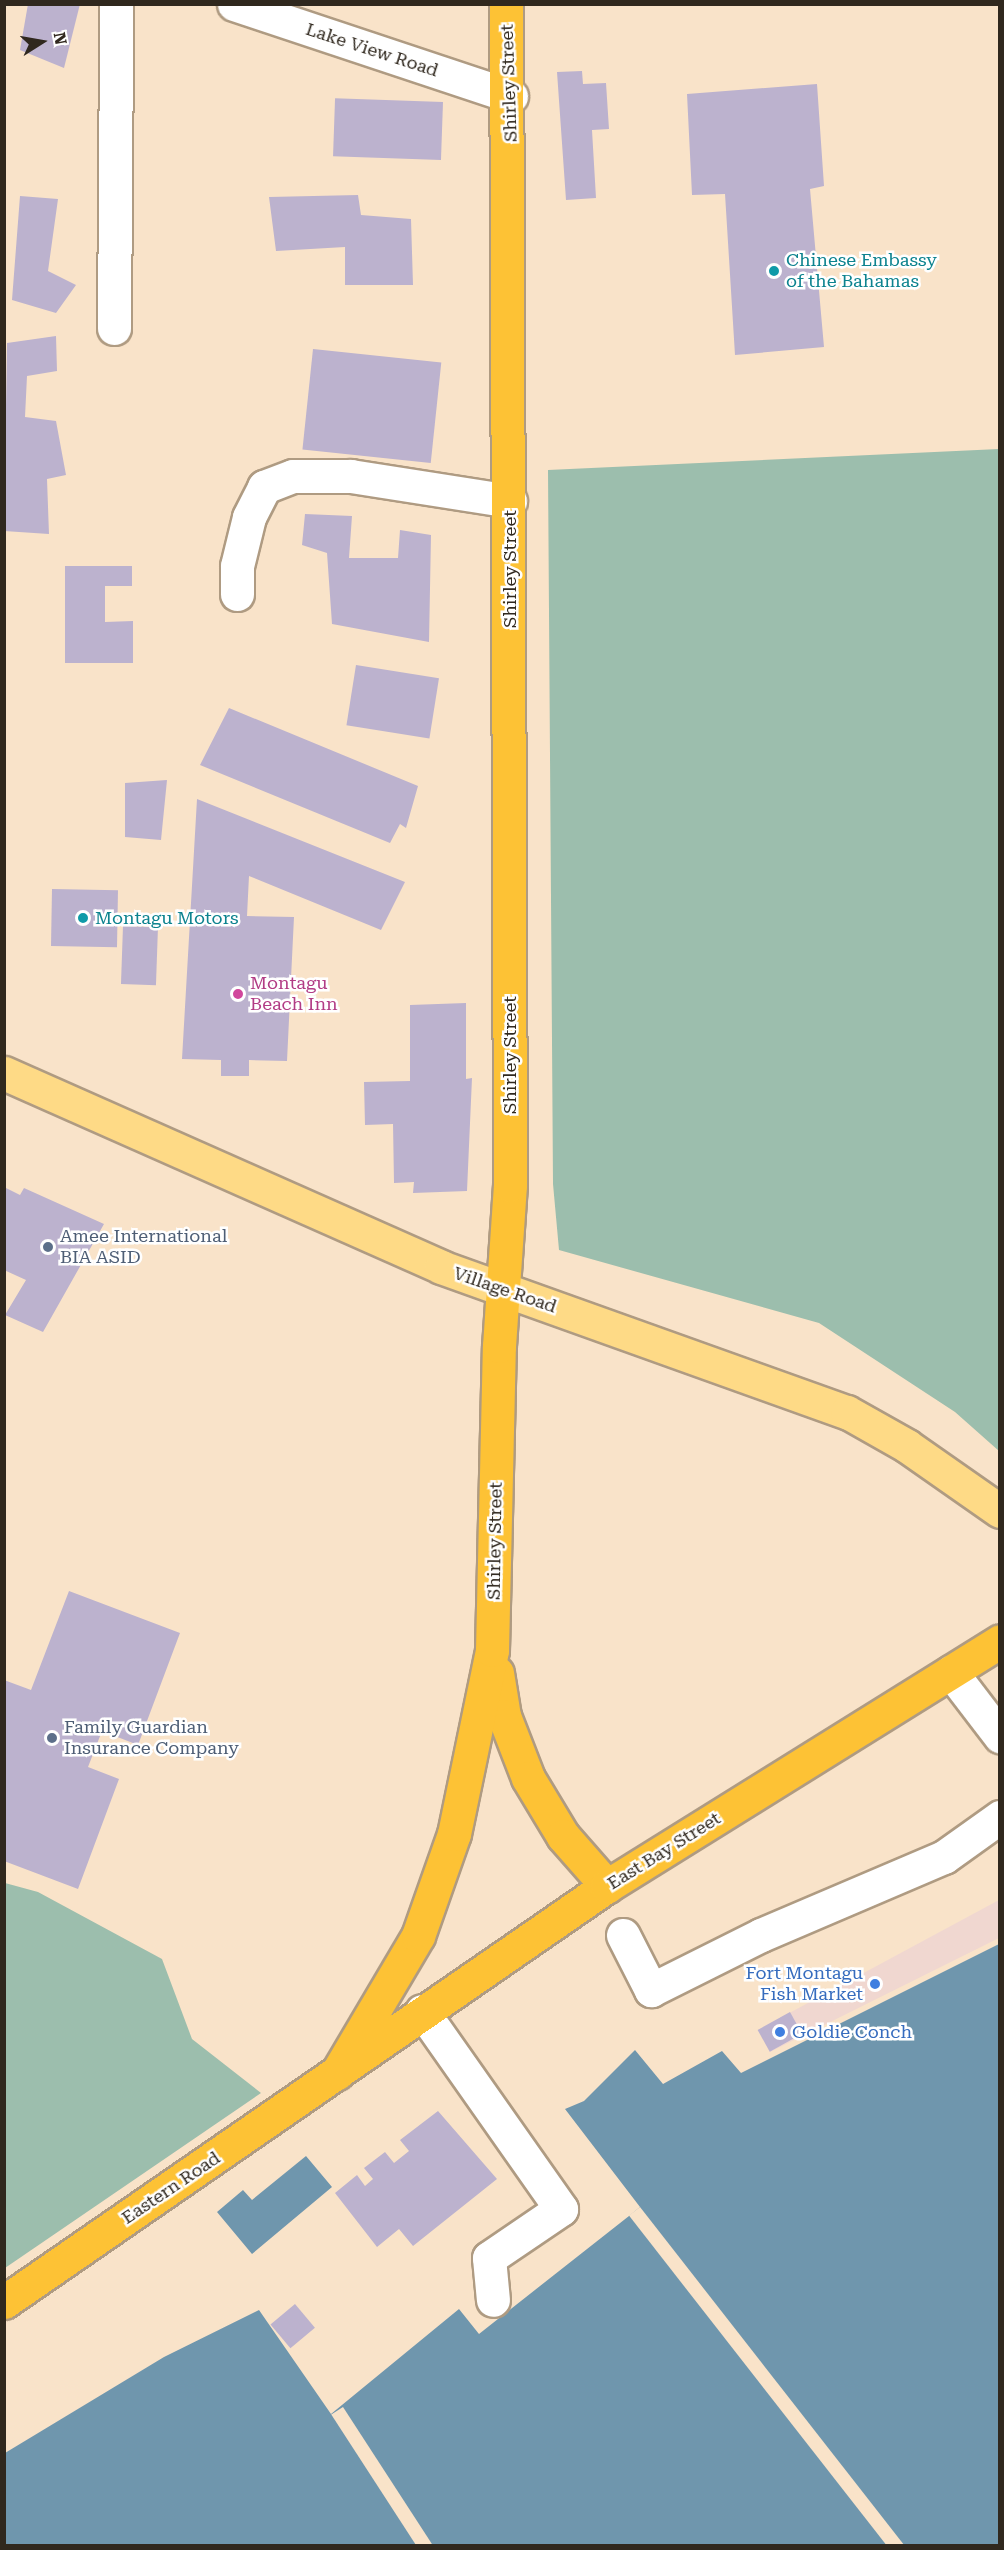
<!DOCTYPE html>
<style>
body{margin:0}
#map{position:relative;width:1004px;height:2550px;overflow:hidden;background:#f9e3c9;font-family:"Roboto Serif",serif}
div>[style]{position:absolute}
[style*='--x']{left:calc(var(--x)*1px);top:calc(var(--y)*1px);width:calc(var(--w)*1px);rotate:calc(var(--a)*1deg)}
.commercial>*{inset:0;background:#f0d7d0}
.green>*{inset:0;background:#9cbead}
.water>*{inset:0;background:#6f96ad}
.pier>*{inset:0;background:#f9e3c9;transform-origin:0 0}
.building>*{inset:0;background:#bcb2ce;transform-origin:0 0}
.roads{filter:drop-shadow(2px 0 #af9b82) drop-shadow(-2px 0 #af9b82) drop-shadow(0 2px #af9b82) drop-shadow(0 -2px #af9b82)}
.minor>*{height:33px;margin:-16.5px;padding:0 16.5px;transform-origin:16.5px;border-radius:16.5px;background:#fff}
.major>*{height:33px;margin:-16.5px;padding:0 16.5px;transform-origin:16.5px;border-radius:16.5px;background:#feda86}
.highway>*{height:33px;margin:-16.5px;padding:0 16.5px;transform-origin:16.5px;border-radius:16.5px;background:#fdc235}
.dots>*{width:16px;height:16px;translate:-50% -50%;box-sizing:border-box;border:3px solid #fff;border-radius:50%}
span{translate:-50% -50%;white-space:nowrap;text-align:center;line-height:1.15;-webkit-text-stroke:5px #fff;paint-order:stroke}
.street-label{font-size:18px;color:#30281e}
.culture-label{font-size:18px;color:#0d838f}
.left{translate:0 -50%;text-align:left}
.hotel-label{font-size:18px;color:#b23c85}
.service-label{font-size:18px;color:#4e5e75}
.shop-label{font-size:18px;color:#366cbe}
.right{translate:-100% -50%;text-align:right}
.frame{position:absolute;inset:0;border:6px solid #30281e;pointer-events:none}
.north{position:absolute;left:12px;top:12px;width:60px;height:60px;-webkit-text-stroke:4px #fff;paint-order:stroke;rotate:79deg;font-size:16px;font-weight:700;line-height:24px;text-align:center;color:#30281e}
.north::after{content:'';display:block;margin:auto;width:21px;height:27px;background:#30281e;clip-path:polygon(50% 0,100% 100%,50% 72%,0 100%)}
</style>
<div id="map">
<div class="commercial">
<i style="clip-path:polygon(999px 1900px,999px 1938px,770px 2052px,758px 2030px)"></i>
</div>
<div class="green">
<i style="clip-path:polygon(999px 449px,1000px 449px,999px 1451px,955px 1412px,819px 1323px,559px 1250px,553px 1184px,548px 470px)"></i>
<i style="clip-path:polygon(5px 1883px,38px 1892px,162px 1959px,192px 2039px,261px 2093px,5px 2268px)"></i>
</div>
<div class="water">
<i style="clip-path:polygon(999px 1944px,999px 2545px,5px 2546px,5px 2453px,164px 2357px,259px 2310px,331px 2414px,459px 2309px,479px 2334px,629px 2216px,640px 2207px,565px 2109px,584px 2101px,635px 2050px,663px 2084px,722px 2051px,741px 2073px)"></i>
<i style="clip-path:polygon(306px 2156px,332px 2187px,252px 2254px,217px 2212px,243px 2190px,252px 2200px)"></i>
</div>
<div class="pier">
<i style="left:640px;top:2207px;width:429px;height:14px;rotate:52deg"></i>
<i style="left:343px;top:2407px;width:165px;height:14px;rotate:57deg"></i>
</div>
<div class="building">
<i style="clip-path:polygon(28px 4px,80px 4px,64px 68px,20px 50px)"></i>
<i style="clip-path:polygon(582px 71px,583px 84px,606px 83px,609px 129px,592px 130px,596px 198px,566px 200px,557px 72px)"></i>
<i style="clip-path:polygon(817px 84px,824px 186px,810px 189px,824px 347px,735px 355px,725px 194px,692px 195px,687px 94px)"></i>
<i style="left:443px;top:102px;width:58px;height:108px;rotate:92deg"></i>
<i style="clip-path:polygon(358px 195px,361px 215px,411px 219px,413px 285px,345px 285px,345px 247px,276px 251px,269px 197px)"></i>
<i style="clip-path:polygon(20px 196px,58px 199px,48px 271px,76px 285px,56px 313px,12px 300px)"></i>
<i style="clip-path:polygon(56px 336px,57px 371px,27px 376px,25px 417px,56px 421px,66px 475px,47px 479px,49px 534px,4px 531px,7px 343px)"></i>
<i style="left:313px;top:349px;width:129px;height:101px;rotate:6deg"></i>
<i style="clip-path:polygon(305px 514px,352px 516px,349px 558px,398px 558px,400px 530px,431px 535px,429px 642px,332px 624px,327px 553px,302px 545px)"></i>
<i style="clip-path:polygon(65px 566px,132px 566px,132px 586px,105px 586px,105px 622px,133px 621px,133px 663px,65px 663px)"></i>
<i style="left:356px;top:665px;width:84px;height:61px;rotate:9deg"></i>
<i style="clip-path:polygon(229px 708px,418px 786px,406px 828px,400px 824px,390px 843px,200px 765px)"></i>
<i style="clip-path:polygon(167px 780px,161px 840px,125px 837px,125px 783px)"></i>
<i style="clip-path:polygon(197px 799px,405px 882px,381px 930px,249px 876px,247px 916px,294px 917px,287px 1061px,249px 1060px,249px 1076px,221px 1076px,221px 1060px,182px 1059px)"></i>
<i style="left:52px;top:889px;width:66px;height:57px;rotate:1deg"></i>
<i style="left:123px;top:926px;width:35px;height:58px;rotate:2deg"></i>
<i style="clip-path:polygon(466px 1003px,466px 1079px,472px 1078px,467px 1191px,413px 1193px,414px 1182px,394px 1183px,393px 1124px,365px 1125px,364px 1082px,410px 1081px,410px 1005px)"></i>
<i style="clip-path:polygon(4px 1187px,20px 1195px,24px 1188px,104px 1224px,43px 1332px,5px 1315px,26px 1280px,4px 1270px)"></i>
<i style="clip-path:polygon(69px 1591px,180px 1633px,138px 1745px,102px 1731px,88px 1767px,119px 1779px,78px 1889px,4px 1861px,4px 1680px,31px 1690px)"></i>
<i style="left:790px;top:2012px;width:25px;height:37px;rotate:61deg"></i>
<i style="clip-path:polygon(438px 2111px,497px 2179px,413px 2246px,399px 2229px,377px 2247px,335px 2193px,357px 2175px,365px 2186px,373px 2179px,364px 2168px,385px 2152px,394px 2163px,409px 2151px,400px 2140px)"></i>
<i style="left:295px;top:2304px;width:31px;height:32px;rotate:50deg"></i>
</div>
<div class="roads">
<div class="minor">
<i style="--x:234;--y:4;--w:292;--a:18.4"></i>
<i style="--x:114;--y:328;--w:324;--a:-89.6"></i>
<i style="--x:237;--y:594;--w:28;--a:-90"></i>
<i style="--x:237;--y:566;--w:50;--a:-76.2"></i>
<i style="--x:249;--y:517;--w:34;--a:-63"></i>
<i style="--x:264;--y:487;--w:31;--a:-21"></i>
<i style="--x:293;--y:476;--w:58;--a:0"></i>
<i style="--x:351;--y:476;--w:161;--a:8.9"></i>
<i style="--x:951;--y:1672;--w:81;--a:52.6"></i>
<i style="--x:623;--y:1935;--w:62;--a:63"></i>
<i style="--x:651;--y:1990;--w:123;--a:-26.6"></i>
<i style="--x:761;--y:1935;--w:199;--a:-23.1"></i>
<i style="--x:944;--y:1857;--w:69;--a:-35.5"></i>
<i style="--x:422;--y:2011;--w:242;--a:54.9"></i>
<i style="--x:561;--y:2209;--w:87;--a:145.8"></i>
<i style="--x:489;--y:2258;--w:42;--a:84.6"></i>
</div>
<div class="major">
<i style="--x:4;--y:1073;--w:478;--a:23.9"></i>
<i style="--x:441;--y:1267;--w:431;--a:19.7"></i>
<i style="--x:847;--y:1412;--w:69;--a:29.5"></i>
<i style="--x:907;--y:1446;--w:113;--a:35"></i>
</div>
<div class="highway">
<i style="--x:497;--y:1673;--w:44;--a:80.8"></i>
<i style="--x:504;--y:1716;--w:66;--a:68.8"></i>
<i style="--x:528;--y:1778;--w:68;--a:58.9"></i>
<i style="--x:563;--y:1836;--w:67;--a:48.7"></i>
<i style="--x:337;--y:2073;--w:159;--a:-59.4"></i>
<i style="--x:418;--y:1936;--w:108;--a:-70.6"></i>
<i style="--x:454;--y:1834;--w:188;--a:-78.3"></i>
<i style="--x:492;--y:1650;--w:304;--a:-88.7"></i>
<i style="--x:499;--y:1346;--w:161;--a:-86.1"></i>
<i style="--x:510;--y:1185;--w:1181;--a:-90.19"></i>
<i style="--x:4;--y:2302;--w:733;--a:-34.6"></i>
<i style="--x:607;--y:1886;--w:463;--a:-31.9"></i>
</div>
</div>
<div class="dots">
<i style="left:774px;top:271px;background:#0f9aa8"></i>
<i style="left:83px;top:918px;background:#0f9aa8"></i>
<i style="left:238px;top:994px;background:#d1479c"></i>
<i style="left:48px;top:1247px;background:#5c6f8a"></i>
<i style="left:52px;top:1738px;background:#5c6f8a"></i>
<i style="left:875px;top:1984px;background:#3f7fe0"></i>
<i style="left:780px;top:2032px;background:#3f7fe0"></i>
</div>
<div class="street-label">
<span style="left:372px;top:50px;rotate:18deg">Lake View Road</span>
<span style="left:509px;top:83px;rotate:-92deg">Shirley Street</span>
<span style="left:510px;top:569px;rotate:-90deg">Shirley Street</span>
<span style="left:510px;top:1055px;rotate:-90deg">Shirley Street</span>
<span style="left:505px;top:1290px;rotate:19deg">Village Road</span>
<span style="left:495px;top:1541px;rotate:-89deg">Shirley Street</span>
<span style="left:664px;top:1851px;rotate:-32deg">East Bay Street</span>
<span style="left:171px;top:2188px;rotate:-34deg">Eastern Road</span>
</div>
<div class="culture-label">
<span class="left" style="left:786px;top:271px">Chinese Embassy<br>of the Bahamas</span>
<span class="left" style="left:95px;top:918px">Montagu Motors</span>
</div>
<div class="hotel-label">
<span class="left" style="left:250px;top:994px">Montagu<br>Beach Inn</span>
</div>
<div class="service-label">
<span class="left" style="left:60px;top:1247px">Amee International<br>BIA ASID</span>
<span class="left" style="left:64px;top:1738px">Family Guardian<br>Insurance Company</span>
</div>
<div class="shop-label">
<span class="right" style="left:863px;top:1984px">Fort Montagu<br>Fish Market</span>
<span class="left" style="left:792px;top:2032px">Goldie Conch</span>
</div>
<div class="frame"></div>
<div class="north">N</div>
</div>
